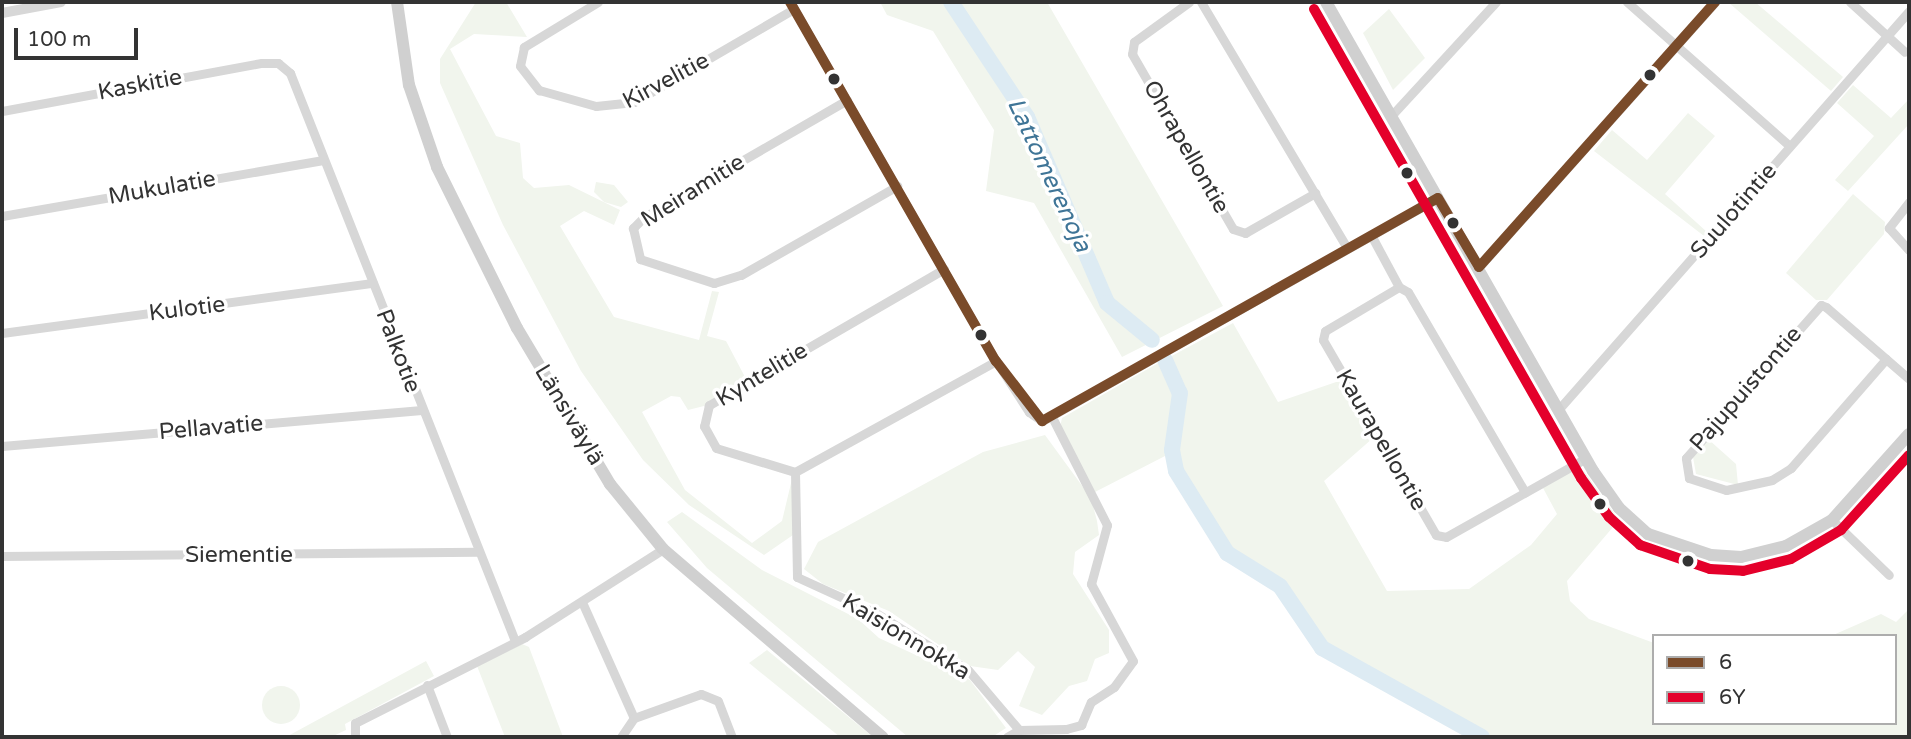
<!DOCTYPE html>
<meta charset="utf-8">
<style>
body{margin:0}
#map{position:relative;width:1911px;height:739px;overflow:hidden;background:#fff;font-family:"Varela Round",sans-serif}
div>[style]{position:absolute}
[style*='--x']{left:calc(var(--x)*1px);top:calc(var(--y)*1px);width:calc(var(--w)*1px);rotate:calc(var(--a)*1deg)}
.green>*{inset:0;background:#f1f5ed}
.round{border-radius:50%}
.river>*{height:16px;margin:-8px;padding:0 8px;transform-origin:8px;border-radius:8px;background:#ddebf3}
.minor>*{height:9px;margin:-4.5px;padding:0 4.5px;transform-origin:4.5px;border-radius:4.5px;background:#d7d7d7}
.tertiary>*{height:10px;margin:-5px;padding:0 5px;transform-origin:5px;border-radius:5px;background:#d7d7d7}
.secondary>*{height:12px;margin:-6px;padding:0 6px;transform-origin:6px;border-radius:6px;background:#d0d0d0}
.bus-1>*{height:10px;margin:-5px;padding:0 5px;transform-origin:5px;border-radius:5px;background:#7a4b2a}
.bus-2>*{height:10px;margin:-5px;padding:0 5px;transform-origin:5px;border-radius:5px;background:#e4002b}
.dots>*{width:19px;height:19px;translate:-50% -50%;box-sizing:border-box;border:4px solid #fff;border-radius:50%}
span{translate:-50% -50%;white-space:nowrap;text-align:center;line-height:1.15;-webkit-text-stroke:7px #fff;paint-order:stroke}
.street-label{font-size:23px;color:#333}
.water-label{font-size:24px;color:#3f7597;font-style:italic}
.frame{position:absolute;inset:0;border:4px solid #333;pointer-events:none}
.legend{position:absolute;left:1652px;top:634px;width:245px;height:91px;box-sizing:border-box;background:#fff;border:2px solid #adadad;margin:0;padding:9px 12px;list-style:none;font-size:21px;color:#333}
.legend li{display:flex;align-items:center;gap:14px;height:35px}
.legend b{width:35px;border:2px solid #adadad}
.scale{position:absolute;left:14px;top:28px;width:124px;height:32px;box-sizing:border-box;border:4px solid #333;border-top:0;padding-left:9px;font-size:21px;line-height:24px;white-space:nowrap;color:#333;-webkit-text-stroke:5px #fff;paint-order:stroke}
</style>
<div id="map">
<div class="green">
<i style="clip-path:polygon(476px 2px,506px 2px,527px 37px,474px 34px,450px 49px,496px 136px,520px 143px,523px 178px,534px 188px,569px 185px,620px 210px,614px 225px,584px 211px,560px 226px,614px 317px,699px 340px,712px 291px,719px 292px,707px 336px,726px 341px,745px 377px,704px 406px,688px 410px,680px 397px,671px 396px,642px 412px,685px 490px,752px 543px,782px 521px,792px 479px,793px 535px,764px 555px,689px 505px,643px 460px,581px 371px,503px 225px,440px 83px,440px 59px)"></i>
<i style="clip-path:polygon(880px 2px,1047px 2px,1223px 306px,1122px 357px,1034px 203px,986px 191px,994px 130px,933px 31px,887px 15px)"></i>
<i style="clip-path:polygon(1728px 2px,1755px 2px,1843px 77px,1831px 91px)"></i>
<i style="clip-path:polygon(1389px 9px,1425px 58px,1393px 90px,1363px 33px)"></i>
<i style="clip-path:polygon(1853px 85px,1891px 118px,1909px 99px,1909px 124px,1848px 191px,1835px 180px,1874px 136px,1837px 103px)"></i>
<i style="clip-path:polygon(1688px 113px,1715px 136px,1665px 194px,1707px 232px,1704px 236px,1594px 151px,1612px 130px,1647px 160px)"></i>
<i style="clip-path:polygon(596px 182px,614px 185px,628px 202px,621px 207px,604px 202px,594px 192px)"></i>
<i style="clip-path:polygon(1853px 194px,1885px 222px,1884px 234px,1827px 300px,1816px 300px,1786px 273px)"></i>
<i style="clip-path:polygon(1233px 323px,1278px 402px,1339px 381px,1373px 438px,1324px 481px,1387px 591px,1469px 589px,1531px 545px,1557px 514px,1543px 488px,1574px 469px,1584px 471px,1619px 520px,1567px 581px,1570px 601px,1589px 619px,1654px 643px,1654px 723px,1895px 723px,1895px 636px,1831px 636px,1881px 614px,1896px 622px,1909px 609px,1909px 737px,1493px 737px,1339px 654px,1319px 640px,1286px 587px,1222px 541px,1177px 464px,1183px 392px,1168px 358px)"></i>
<i style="clip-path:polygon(1160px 362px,1175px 394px,1165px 456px,1095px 492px,1060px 427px,1062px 418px)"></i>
<i style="clip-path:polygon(1045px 435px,1091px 498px,1097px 521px,1099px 535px,1075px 552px,1073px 574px,1109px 630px,1109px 653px,1095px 659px,1087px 681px,1069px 686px,1042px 715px,1019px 706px,1035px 667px,1018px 651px,998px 670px,970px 666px,889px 611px,823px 584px,804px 569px,818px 542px,983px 452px)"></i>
<i style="clip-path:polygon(1708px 439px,1736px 464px,1738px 485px,1696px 474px,1693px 457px)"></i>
<i style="clip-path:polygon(682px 512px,762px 570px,858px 619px,879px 638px,970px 680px,1006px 728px,992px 737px,908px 737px,707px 568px,667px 522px)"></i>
<i style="clip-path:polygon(522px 644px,529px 647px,563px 737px,505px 737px,477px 666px)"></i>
<i style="clip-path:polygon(767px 650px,873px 737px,840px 737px,749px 663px)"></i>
<i style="clip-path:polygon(426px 661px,434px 676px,345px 724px,346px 730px,331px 737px,286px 737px)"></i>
<i class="round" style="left:262px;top:686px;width:38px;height:38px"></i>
</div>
<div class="river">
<i style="--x:951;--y:2;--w:138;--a:56.5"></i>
<i style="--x:1027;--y:117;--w:202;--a:66.7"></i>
<i style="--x:1107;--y:303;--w:58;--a:39.4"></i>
<i style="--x:1165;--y:360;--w:36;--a:66"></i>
<i style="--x:1180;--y:393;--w:58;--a:98"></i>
<i style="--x:1172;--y:450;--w:21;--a:79"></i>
<i style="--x:1176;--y:471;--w:97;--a:58.1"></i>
<i style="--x:1227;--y:553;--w:62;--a:31.9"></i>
<i style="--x:1280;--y:586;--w:75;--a:55.9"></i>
<i style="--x:1322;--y:648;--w:183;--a:29.1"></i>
</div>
<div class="minor">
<i style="--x:598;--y:2;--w:87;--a:148.7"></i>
<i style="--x:524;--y:47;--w:19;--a:102"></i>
<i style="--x:520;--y:66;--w:31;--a:52"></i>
<i style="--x:539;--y:90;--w:59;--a:15.7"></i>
<i style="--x:596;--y:106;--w:38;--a:-6"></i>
<i style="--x:634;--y:102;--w:185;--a:-30.2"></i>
<i style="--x:790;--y:2;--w:414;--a:60.2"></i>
<i style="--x:996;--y:361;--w:61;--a:57.1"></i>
<i style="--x:1029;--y:412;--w:16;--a:35"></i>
<i style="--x:1042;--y:421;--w:454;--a:-29.4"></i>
<i style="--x:1189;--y:2;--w:68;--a:144"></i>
<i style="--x:1134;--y:42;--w:12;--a:99"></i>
<i style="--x:1132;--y:54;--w:202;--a:60"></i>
<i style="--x:1233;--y:229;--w:13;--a:18"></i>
<i style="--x:1245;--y:233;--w:81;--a:-29.7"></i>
<i style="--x:1201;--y:2;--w:286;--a:59.3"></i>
<i style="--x:1627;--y:2;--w:217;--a:41.5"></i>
<i style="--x:1850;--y:2;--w:74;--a:42.3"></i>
<i style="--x:847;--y:100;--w:234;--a:150"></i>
<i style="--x:644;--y:217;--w:16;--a:135"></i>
<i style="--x:633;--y:228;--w:32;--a:77"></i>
<i style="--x:640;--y:259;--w:78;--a:18"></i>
<i style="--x:714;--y:283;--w:28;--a:-17"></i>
<i style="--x:741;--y:275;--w:180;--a:-29.7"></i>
<i style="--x:2;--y:111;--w:264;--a:-10.5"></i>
<i style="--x:262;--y:63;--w:16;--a:0"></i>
<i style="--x:278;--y:63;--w:16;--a:40"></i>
<i style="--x:290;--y:73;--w:611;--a:68.39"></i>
<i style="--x:1391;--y:116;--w:155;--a:-47.4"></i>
<i style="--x:1909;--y:202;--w:33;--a:128"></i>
<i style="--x:1889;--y:228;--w:30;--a:48"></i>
<i style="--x:2;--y:216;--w:326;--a:-9.9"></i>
<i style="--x:1371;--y:235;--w:59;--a:61.7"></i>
<i style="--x:1399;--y:287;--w:86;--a:149.3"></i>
<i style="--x:1325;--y:331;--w:9;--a:103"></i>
<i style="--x:1323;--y:340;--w:225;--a:59.9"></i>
<i style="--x:1436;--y:535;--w:10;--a:11"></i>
<i style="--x:1446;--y:537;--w:161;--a:-29.4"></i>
<i style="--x:1479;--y:267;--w:355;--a:-48.3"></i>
<i style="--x:944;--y:269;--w:272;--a:149.9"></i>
<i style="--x:709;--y:405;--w:22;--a:103"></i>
<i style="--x:704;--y:426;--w:25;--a:61"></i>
<i style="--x:716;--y:448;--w:83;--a:16.9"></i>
<i style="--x:795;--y:472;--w:230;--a:-28.9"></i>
<i style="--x:1399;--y:287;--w:10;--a:29"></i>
<i style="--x:1408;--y:292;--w:232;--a:59.7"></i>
<i style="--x:2;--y:333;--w:374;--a:-7.7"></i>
<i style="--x:1886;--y:359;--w:145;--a:131.1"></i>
<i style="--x:1791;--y:468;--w:22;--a:148"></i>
<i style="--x:1772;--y:480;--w:47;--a:167.7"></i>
<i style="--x:1726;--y:490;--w:39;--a:-162"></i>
<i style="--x:1689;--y:478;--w:20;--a:-99"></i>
<i style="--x:1686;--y:458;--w:204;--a:-48.6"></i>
<i style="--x:1821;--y:305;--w:5;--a:22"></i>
<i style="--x:1826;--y:307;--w:79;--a:40.9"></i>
<i style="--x:1886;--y:359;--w:30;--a:41"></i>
<i style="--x:1558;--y:410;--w:531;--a:-48.66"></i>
<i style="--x:2;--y:446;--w:421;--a:-4.9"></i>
<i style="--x:795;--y:472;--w:105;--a:88.9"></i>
<i style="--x:797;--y:577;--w:87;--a:24.5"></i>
<i style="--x:876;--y:613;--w:108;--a:31.8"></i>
<i style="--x:968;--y:670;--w:79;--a:49.6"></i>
<i style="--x:1019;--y:730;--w:47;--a:-1.2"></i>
<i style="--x:1066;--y:729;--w:16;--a:-15"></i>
<i style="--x:1081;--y:725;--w:25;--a:-67"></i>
<i style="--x:1091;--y:702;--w:27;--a:-33"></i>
<i style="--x:1114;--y:687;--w:32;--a:-54"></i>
<i style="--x:1133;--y:661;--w:88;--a:-118.6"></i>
<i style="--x:1091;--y:584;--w:61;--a:-74.8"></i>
<i style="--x:1107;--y:525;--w:119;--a:-117"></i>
<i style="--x:1832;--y:520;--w:79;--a:44"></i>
<i style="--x:2;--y:556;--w:475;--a:-0.5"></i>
<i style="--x:582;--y:602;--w:127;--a:65.9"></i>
<i style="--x:427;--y:685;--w:56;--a:69"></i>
<i style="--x:355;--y:737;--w:14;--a:-90"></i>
<i style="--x:355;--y:723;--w:191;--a:-26.8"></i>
<i style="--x:525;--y:637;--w:164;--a:-32.5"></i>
<i style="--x:621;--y:737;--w:23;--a:-56"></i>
<i style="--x:634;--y:718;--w:71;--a:-19.7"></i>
<i style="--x:701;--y:694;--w:18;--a:22"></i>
<i style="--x:718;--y:701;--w:39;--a:69"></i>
<i style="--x:1007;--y:737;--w:14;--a:-30"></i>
</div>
<div class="tertiary">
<i style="--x:2;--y:13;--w:60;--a:-10.6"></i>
</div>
<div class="secondary">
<i style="--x:397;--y:2;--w:84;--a:81.8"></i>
<i style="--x:409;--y:85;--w:87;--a:71.1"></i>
<i style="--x:437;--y:167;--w:180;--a:63.6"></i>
<i style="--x:517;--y:328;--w:182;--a:59.2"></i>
<i style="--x:610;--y:484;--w:84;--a:50.8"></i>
<i style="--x:663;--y:549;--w:289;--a:40.6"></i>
<i style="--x:1326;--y:2;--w:540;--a:60.35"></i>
<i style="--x:1593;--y:471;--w:45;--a:54.9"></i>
<i style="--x:1619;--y:508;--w:39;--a:42"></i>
<i style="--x:1648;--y:534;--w:66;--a:18.4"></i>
<i style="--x:1711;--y:555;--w:30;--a:4"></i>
<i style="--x:1741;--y:557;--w:46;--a:-13.7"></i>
<i style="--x:1786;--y:546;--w:53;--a:-29.5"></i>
<i style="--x:1832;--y:520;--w:115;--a:-48.2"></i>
</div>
<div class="bus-1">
<i style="--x:790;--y:2;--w:414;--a:60.2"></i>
<i style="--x:996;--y:361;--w:76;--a:52.5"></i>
<i style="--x:1042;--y:421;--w:454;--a:-29.4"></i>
<i style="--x:1438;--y:198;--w:80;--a:59.3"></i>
<i style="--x:1479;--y:267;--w:355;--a:-48.3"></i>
</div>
<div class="bus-2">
<i style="--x:1314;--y:9;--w:540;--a:60.35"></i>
<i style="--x:1581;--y:478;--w:48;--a:54.3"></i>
<i style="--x:1609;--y:517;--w:42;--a:42.1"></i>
<i style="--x:1640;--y:545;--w:74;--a:18.9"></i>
<i style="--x:1710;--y:569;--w:33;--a:3"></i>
<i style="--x:1743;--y:571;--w:49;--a:-14"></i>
<i style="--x:1791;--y:559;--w:58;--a:-30.1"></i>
<i style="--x:1841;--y:530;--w:101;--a:-47.8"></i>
</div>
<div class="dots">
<i style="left:1650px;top:75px;background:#333"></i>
<i style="left:834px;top:79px;background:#333"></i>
<i style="left:1407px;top:173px;background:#333"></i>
<i style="left:1453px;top:223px;background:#333"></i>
<i style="left:981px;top:335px;background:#333"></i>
<i style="left:1600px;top:504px;background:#333"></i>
<i style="left:1688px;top:561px;background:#333"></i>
</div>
<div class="street-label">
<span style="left:666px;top:81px;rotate:-28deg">Kirvelitie</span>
<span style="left:140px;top:85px;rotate:-11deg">Kaskitie</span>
<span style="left:1186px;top:147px;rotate:60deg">Ohrapellontie</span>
<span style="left:162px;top:188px;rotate:-10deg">Mukulatie</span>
<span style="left:693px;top:191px;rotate:-32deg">Meiramitie</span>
<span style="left:1734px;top:211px;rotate:-49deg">Suulotintie</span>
<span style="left:187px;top:309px;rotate:-7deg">Kulotie</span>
<span style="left:398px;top:351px;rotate:69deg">Palkotie</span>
<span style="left:762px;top:375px;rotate:-31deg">Kyntelitie</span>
<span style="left:1746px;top:389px;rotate:-49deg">Pajupuistontie</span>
<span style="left:569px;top:415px;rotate:59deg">Länsiväylä</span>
<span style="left:211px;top:428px;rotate:-5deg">Pellavatie</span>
<span style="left:1381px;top:440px;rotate:60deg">Kaurapellontie</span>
<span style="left:239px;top:555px">Siementie</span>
<span style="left:906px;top:637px;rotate:31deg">Kaisionnokka</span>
</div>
<div class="water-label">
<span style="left:1049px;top:175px;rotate:65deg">Lattomerenoja</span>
</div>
<div class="frame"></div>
<ul class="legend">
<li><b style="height:9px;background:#7a4b2a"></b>6</li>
<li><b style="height:9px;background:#e4002b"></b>6Y</li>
</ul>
<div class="scale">100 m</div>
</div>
